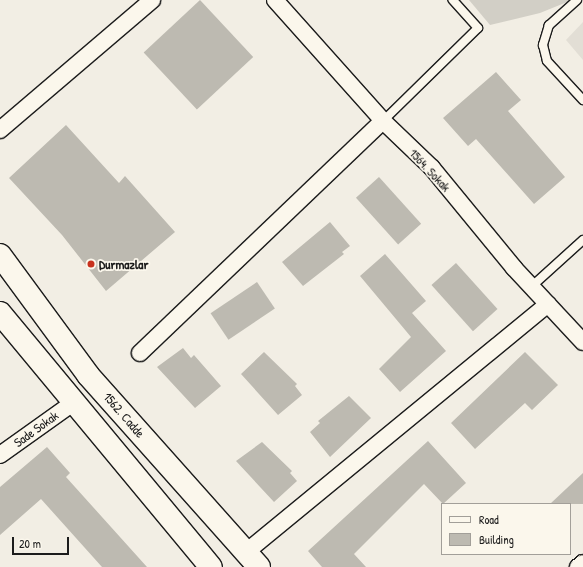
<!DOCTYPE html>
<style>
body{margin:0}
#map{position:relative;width:583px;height:567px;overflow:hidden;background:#f2eee4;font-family:"Patrick Hand",sans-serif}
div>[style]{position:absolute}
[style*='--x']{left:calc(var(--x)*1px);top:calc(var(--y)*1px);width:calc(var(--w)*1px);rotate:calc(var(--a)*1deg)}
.built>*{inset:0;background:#e2ded5}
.green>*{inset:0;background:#d2cfc6}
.building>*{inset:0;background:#bdbab1;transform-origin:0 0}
.roads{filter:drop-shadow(1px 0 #1c1c1c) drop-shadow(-1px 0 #1c1c1c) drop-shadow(0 1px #1c1c1c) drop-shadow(0 -1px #1c1c1c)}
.service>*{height:8px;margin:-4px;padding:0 4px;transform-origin:4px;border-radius:4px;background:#fbf7ec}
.minor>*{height:16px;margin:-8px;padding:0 8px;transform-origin:8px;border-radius:8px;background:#fbf7ec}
.secondary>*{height:22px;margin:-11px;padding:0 11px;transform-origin:11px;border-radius:11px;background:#fbf7ec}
.dots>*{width:11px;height:11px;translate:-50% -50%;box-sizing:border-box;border:2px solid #fbf7ec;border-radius:50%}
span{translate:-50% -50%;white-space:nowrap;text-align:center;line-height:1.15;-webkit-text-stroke:3.5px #fbf7ec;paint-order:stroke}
.street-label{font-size:13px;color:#1c1c1c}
.poi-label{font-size:13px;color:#1c1c1c;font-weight:700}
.left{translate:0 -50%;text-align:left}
.legend{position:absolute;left:441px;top:503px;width:130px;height:52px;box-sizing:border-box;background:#fbf7ec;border:1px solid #a29f99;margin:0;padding:5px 7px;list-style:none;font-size:12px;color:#1c1c1c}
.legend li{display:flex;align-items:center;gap:8px;height:20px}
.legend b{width:20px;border:1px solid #a29f99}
.scale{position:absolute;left:12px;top:537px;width:57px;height:18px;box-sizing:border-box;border:2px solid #1c1c1c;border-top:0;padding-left:5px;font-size:12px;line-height:14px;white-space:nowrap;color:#1c1c1c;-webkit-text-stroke:3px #fbf7ec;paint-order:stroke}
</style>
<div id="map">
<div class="built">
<i style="clip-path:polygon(583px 22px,583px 60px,566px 40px)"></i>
</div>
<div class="green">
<i style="clip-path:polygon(469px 0,572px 0,540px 13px,490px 25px)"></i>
</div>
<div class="building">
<i style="left:200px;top:0;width:78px;height:77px;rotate:47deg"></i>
<i style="clip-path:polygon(496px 72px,521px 100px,508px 111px,565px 177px,534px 204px,476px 139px,468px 146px,443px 118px)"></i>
<i style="clip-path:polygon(66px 125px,119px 183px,125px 176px,175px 232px,106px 291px,62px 235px,9px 178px)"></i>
<i style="left:379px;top:177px;width:63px;height:31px;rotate:48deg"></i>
<i style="clip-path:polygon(330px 222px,350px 246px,342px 252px,344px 254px,303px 286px,282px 262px)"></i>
<i style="clip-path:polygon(385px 254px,426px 301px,412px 313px,446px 351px,400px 392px,379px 369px,411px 337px,360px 276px)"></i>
<i style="left:456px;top:263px;width:62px;height:33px;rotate:48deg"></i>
<i style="left:257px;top:282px;width:32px;height:56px;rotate:56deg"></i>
<i style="clip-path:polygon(183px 348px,191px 358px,194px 355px,221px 386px,195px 408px,157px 367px)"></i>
<i style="clip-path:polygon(264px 352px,297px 384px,295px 386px,302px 395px,278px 415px,241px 374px)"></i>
<i style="clip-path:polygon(525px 352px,558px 385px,532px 410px,525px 403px,475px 449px,451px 423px)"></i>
<i style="clip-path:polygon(349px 396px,371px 418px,330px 457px,310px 432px,320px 423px,318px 421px)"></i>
<i style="clip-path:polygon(428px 441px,466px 483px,443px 504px,424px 484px,354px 554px,366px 567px,322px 567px,308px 551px)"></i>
<i style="clip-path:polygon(262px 442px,292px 471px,290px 473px,297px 481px,274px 502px,236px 461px)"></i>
<i style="clip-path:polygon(47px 447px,70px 473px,66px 477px,147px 567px,102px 567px,41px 499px,0 535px,0 487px)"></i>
<i style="clip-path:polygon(583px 473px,583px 504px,550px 504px)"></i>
</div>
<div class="roads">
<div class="service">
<i style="--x:577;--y:0;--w:38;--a:138"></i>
<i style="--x:549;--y:25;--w:21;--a:107"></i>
<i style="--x:543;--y:45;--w:16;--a:76"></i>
<i style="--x:547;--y:61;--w:53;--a:47.3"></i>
<i style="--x:383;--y:121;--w:133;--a:-44.4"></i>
<i style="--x:478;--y:28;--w:38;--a:-132"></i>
<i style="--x:531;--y:287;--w:70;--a:-42.1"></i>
</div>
<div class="minor">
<i style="--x:275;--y:0;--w:162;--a:48.2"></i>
<i style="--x:383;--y:121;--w:68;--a:43.8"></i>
<i style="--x:432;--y:168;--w:129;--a:50.6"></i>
<i style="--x:514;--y:268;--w:101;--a:47"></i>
<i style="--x:0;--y:130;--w:200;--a:-40.5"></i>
<i style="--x:140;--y:353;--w:336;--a:-43.7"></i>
<i style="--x:0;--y:455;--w:90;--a:-35.5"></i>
<i style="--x:245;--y:553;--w:392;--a:-39.4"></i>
<i style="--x:578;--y:567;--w:6;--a:-39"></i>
</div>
<div class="secondary">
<i style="--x:0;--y:255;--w:149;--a:53.7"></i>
<i style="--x:88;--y:375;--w:257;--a:48.3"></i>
<i style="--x:0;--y:313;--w:330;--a:50.3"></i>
</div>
</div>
<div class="dots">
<i style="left:91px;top:264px;background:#c8321e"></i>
</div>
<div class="street-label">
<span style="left:430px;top:170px;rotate:47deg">1564. Sokak</span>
<span style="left:124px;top:415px;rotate:49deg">1562. Cadde</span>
<span style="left:36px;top:429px;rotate:-36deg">Sade Sokak</span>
</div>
<div class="poi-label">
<span class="left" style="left:99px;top:264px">Durmazlar</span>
</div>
<ul class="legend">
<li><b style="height:5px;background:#fbf7ec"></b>Road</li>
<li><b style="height:11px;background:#bdbab1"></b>Building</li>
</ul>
<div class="scale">20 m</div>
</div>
